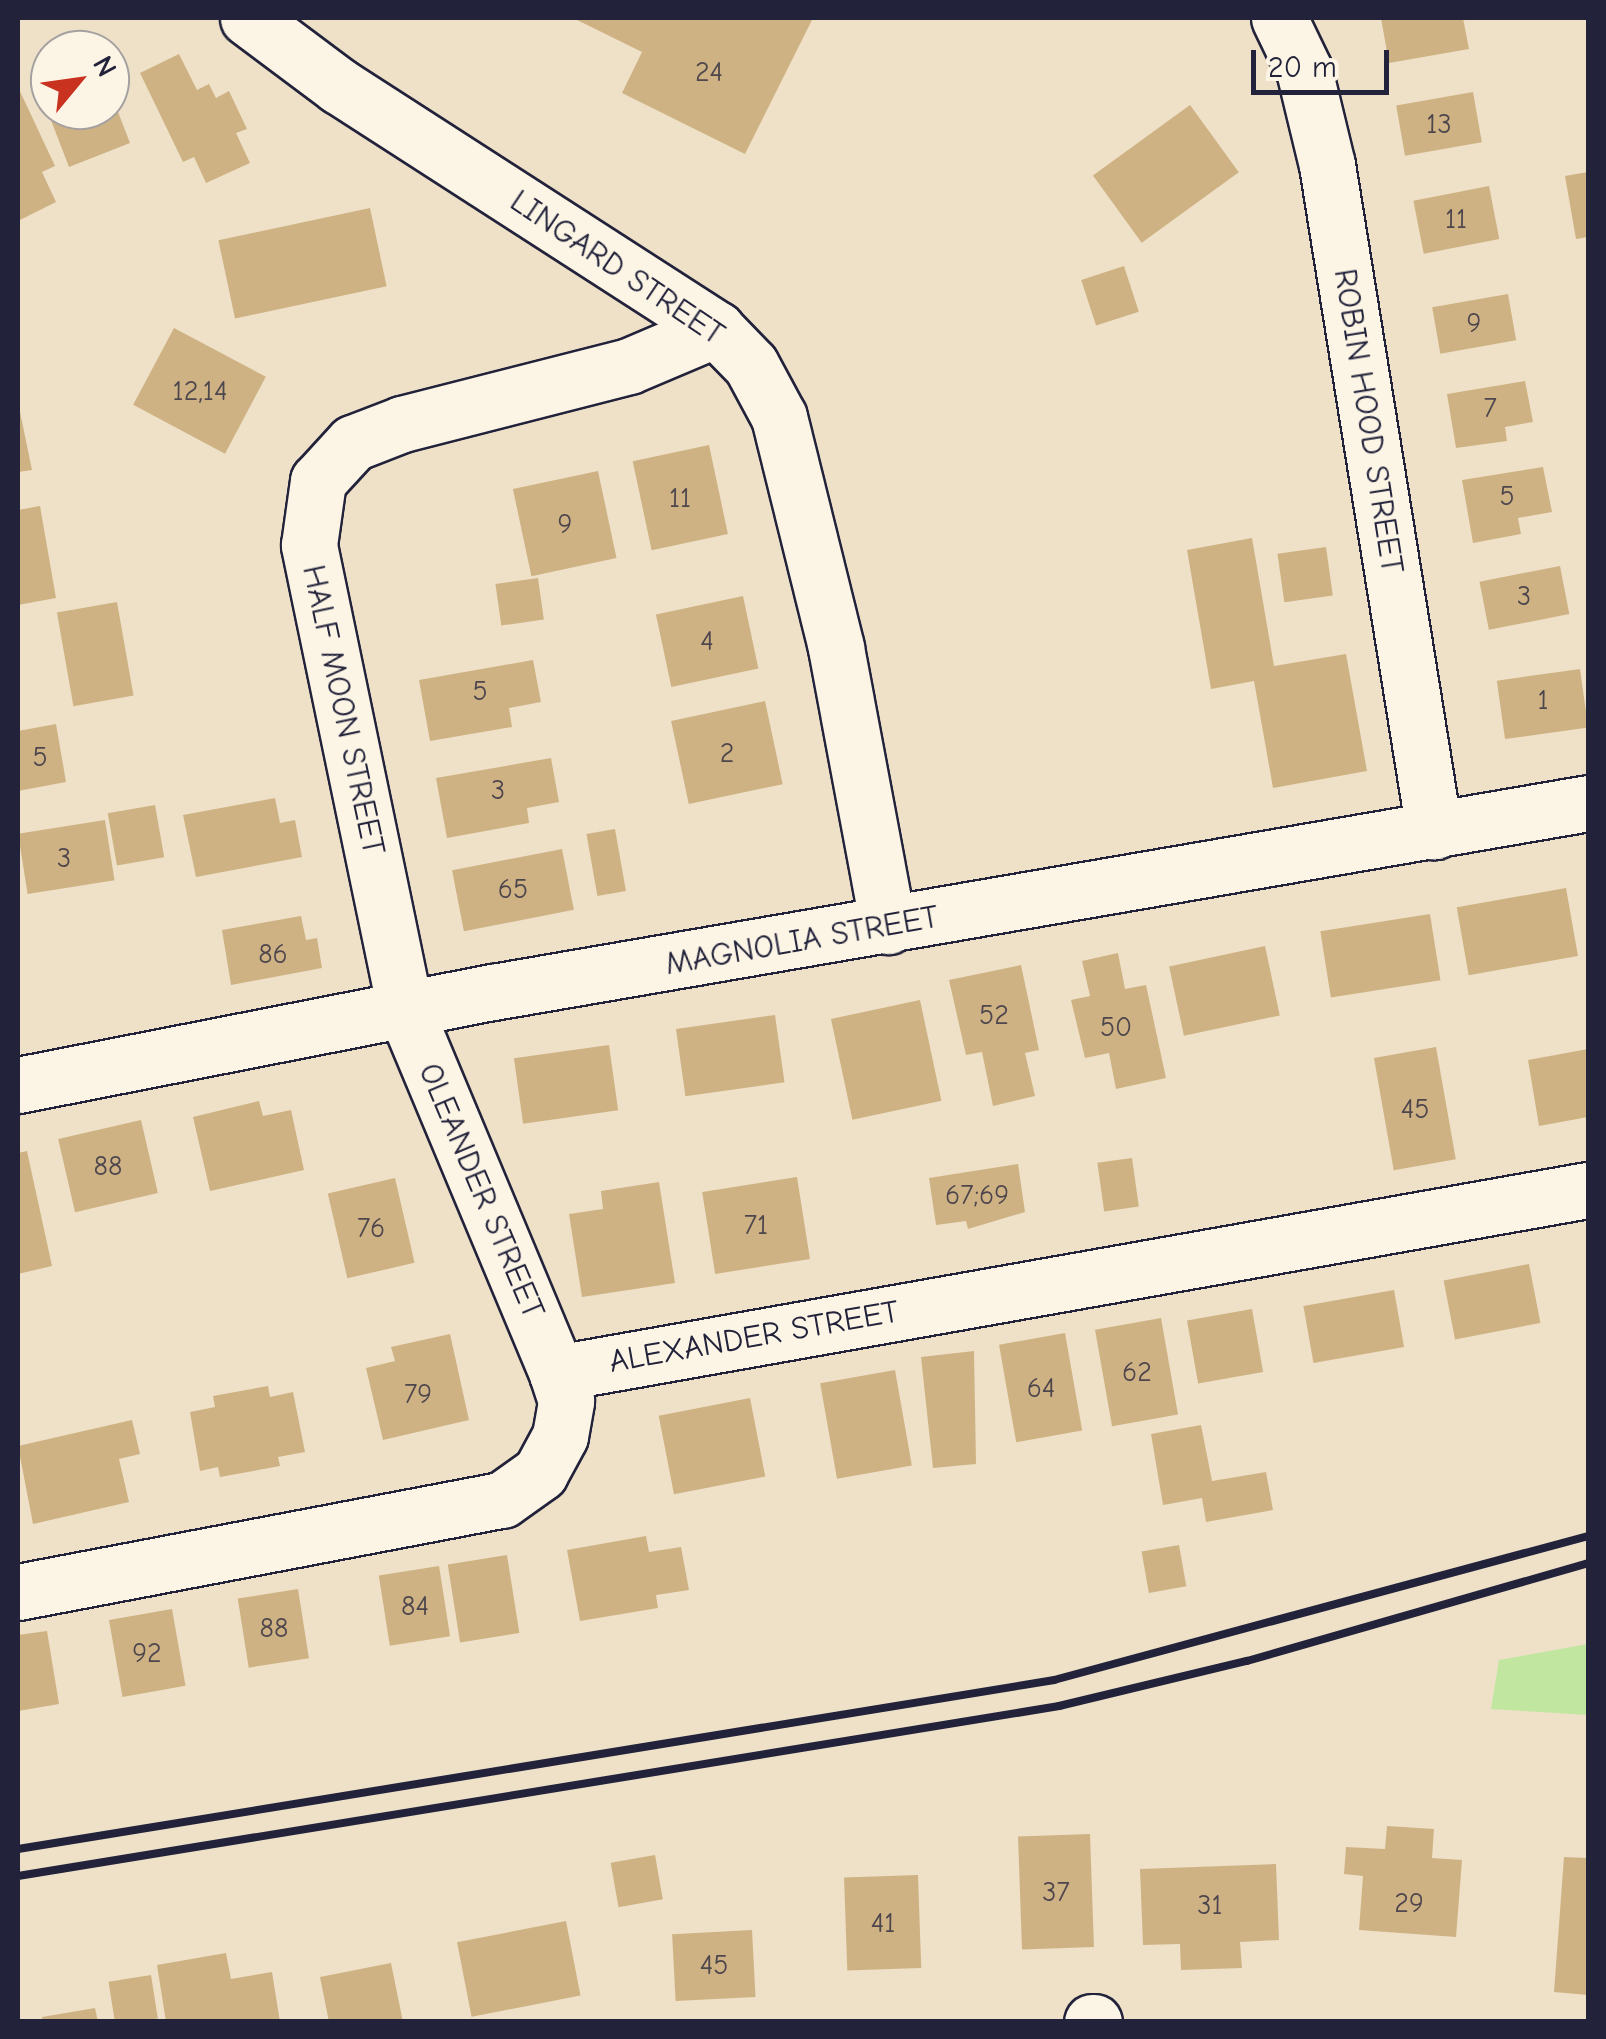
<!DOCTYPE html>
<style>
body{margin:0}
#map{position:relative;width:1606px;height:2039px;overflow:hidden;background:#eee1c8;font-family:"Comic Neue",sans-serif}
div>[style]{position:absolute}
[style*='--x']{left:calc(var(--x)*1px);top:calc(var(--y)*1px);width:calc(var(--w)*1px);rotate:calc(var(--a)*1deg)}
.green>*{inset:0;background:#c1e6a0}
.building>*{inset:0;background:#cfb283;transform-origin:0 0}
.roads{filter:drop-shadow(2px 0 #22223b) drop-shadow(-2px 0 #22223b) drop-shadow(0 2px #22223b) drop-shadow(0 -2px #22223b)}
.minor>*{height:55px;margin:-27.5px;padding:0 27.5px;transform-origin:27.5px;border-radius:27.5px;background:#fcf5e5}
.rail>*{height:8px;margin:-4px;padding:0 4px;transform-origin:4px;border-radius:4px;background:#22223b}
span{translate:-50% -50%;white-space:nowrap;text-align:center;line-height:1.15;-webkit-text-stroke:8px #fcf5e5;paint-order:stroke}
.number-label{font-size:28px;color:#4d464d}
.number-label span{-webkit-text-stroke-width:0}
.street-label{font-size:32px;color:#22223b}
.frame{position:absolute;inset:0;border:20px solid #22223b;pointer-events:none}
.north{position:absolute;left:30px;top:30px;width:100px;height:100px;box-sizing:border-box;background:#fcf5e5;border:2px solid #a5a1a1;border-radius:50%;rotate:61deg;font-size:28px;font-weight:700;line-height:40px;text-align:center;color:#22223b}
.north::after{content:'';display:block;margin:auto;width:35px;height:45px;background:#c8321e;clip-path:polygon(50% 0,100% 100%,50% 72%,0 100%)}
.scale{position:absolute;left:1251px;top:50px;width:138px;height:45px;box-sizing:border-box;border:5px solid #22223b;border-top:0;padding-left:12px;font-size:30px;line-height:35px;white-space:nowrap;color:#22223b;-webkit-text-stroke:8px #fcf5e5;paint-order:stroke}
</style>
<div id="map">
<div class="green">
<i style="clip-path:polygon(1588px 1644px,1588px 1715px,1491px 1709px,1499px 1660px)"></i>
</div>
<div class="building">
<i style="clip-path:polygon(573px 18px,813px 18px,745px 154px,622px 93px,642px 52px)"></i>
<i style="clip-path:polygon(1381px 18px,1463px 18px,1469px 49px,1389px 63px)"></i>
<i style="clip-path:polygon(179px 54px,197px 90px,209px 84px,216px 98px,229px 91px,247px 129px,236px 133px,250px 163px,206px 183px,194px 157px,183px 162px,140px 73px)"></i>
<i style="clip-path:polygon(50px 85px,50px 110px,110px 110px,110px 91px,130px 143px,69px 167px,39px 89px)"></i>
<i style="clip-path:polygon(18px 87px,55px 166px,42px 172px,56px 202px,18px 221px)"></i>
<i style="left:1473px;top:92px;width:51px;height:78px;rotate:80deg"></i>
<i style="left:1190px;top:105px;width:83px;height:120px;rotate:54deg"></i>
<i style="clip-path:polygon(1588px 172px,1588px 237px,1576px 239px,1565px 176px)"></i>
<i style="left:1489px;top:186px;width:54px;height:77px;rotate:79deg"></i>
<i style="left:370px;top:208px;width:80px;height:155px;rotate:78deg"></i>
<i style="left:1124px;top:266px;width:48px;height:45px;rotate:72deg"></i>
<i style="left:1508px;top:294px;width:47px;height:77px;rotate:80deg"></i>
<i style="left:174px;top:328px;width:104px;height:87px;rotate:28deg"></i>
<i style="clip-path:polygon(1525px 381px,1533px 422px,1505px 427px,1507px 441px,1456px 448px,1447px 394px)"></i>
<i style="clip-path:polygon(18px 402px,32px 470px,18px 472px)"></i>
<i style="left:709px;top:445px;width:91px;height:78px;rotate:78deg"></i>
<i style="clip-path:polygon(1543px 467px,1552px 512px,1518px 518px,1521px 534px,1473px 543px,1462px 480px)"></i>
<i style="left:598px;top:471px;width:89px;height:87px;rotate:78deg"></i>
<i style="clip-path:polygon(40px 506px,56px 598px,18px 605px,18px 510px)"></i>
<i style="clip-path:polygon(1252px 538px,1274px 666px,1346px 654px,1367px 771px,1273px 788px,1254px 681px,1211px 689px,1187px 550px)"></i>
<i style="left:1326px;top:547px;width:49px;height:49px;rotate:82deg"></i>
<i style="left:1560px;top:566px;width:49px;height:82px;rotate:79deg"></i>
<i style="left:538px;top:578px;width:42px;height:43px;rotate:82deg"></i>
<i style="left:743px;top:596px;width:74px;height:89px;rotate:78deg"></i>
<i style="left:117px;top:602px;width:95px;height:61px;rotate:80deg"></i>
<i style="clip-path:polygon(533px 660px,541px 702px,509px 708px,512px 727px,430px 741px,419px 680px)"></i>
<i style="left:1580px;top:669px;width:59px;height:84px;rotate:82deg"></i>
<i style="left:765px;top:701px;width:85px;height:96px;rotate:78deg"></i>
<i style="clip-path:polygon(56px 724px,66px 782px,18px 791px,18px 731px)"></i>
<i style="clip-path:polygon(551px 758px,559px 802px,527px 808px,529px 823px,447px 838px,436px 778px)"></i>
<i style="clip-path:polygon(275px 798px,280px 823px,295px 820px,302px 857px,196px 877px,183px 815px)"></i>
<i style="left:155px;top:805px;width:53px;height:48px;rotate:80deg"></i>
<i style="left:105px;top:820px;width:61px;height:88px;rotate:81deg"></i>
<i style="left:615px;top:829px;width:63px;height:29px;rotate:80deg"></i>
<i style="left:562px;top:849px;width:62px;height:112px;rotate:79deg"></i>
<i style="left:1566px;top:888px;width:69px;height:111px;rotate:80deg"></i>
<i style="left:1430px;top:914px;width:67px;height:111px;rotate:81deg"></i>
<i style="clip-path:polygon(301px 916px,306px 940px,317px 938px,322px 968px,231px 985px,222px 930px)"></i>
<i style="left:1265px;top:946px;width:71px;height:98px;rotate:78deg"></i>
<i style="clip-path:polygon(1118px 953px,1125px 989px,1146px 985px,1166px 1078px,1116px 1089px,1109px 1053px,1085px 1058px,1071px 1000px,1090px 996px,1082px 961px)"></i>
<i style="clip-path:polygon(1021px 965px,1039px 1050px,1025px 1053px,1035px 1096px,993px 1106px,982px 1052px,966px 1055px,949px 980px)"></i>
<i style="left:920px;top:1000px;width:103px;height:91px;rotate:78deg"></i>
<i style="left:775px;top:1015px;width:68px;height:100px;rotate:82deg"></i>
<i style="left:609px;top:1045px;width:66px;height:96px;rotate:82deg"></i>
<i style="left:1436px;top:1047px;width:114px;height:63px;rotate:80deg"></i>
<i style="clip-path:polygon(1588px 1049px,1588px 1117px,1539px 1126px,1528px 1060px)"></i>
<i style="clip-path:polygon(259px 1101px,263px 1116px,291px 1110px,304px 1170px,210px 1191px,193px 1117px)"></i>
<i style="left:141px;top:1120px;width:75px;height:85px;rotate:77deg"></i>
<i style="clip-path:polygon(27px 1151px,52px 1266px,18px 1274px,18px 1153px)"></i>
<i style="left:1132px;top:1158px;width:49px;height:35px;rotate:82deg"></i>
<i style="clip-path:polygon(1018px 1164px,1025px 1212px,968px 1229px,966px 1221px,936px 1225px,929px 1178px)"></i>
<i style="left:797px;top:1177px;width:83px;height:96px;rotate:81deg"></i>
<i style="left:395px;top:1178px;width:87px;height:69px;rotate:77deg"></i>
<i style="clip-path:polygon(659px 1182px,675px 1283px,582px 1297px,569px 1214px,603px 1209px,601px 1191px)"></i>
<i style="left:1529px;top:1264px;width:60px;height:87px;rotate:79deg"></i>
<i style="left:1394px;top:1290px;width:58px;height:92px;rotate:80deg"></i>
<i style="left:1252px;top:1309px;width:64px;height:66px;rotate:80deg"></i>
<i style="left:1161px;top:1318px;width:98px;height:67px;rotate:80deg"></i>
<i style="left:1065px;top:1333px;width:99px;height:67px;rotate:80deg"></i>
<i style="clip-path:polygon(450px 1334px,469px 1420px,383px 1440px,366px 1368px,395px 1361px,391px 1347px)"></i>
<i style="clip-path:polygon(974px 1351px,976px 1464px,933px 1468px,921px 1357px)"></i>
<i style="left:895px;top:1370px;width:97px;height:76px;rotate:80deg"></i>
<i style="clip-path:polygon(268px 1386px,270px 1397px,293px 1392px,305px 1452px,278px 1457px,280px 1466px,220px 1477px,218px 1467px,200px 1471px,190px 1412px,215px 1407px,213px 1396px)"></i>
<i style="left:750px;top:1398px;width:80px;height:93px;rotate:79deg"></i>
<i style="clip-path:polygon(132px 1420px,140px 1454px,119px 1459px,129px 1502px,33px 1524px,18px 1446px)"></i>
<i style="clip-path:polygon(1201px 1425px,1212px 1481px,1266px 1472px,1273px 1510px,1206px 1522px,1202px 1498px,1163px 1505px,1151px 1434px)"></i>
<i style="clip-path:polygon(646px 1536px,649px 1552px,681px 1547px,689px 1590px,656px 1595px,658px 1608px,580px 1621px,567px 1550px)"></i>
<i style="left:1179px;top:1545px;width:42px;height:38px;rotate:80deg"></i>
<i style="left:507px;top:1555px;width:79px;height:60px;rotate:81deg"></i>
<i style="left:439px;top:1566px;width:71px;height:61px;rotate:81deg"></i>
<i style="left:298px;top:1589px;width:70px;height:61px;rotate:81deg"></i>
<i style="left:172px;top:1609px;width:78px;height:64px;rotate:80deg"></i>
<i style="clip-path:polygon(47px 1631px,59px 1704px,18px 1711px,18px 1635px)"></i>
<i style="clip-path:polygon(1387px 1826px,1434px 1829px,1432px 1858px,1462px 1860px,1456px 1937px,1359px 1930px,1363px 1876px,1344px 1874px,1346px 1847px,1385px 1849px)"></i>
<i style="left:1090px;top:1834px;width:113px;height:72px;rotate:88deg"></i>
<i style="left:655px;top:1855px;width:45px;height:45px;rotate:80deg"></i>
<i style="clip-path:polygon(1564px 1857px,1588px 1858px,1588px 1995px,1554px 1992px)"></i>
<i style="clip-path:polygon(1276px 1864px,1279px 1940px,1240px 1942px,1242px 1968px,1181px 1970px,1180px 1944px,1143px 1945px,1140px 1869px)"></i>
<i style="left:918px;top:1875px;width:93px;height:74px;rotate:88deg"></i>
<i style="left:566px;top:1921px;width:76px;height:111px;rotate:79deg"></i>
<i style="left:752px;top:1930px;width:67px;height:80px;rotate:87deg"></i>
<i style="clip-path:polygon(226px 1953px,231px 1979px,272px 1972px,280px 2022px,166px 2022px,157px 1965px)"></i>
<i style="clip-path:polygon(391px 1963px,403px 2022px,329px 2022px,320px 1977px)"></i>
<i style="left:151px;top:1975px;width:44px;height:43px;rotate:81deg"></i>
<i style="clip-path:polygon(95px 2008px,98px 2022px,43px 2022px,42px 2017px)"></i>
</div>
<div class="roads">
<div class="minor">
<i style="--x:248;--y:18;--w:114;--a:36.8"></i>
<i style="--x:339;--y:86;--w:449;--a:32.8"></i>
<i style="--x:716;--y:329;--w:50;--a:45.8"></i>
<i style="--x:751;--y:365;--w:59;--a:61.7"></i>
<i style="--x:779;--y:417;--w:238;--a:76.1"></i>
<i style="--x:836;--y:648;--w:283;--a:79.4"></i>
<i style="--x:1279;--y:18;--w:58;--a:64.3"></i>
<i style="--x:1304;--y:70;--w:98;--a:76.4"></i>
<i style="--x:1327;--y:165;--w:675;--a:80.87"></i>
<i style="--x:18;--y:1085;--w:484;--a:-11.1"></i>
<i style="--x:493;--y:992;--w:1111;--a:-9.79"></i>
<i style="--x:557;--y:1373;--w:394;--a:-112.7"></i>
<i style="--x:405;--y:1009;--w:474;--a:-101.7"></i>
<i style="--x:309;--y:545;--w:65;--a:-82"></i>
<i style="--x:318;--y:481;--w:52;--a:-47.4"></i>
<i style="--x:353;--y:443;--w:53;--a:-21.2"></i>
<i style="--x:402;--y:424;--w:234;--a:-14.3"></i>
<i style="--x:629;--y:366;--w:95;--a:-23"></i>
<i style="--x:18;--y:1592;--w:493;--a:-10.8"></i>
<i style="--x:502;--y:1500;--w:47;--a:-35.4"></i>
<i style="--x:540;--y:1473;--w:42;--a:-61.6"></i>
<i style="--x:560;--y:1436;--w:36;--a:-80"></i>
<i style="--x:566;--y:1401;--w:29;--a:-108"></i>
<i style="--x:557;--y:1373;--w:1047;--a:-10.07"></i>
<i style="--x:1092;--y:2022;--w:2;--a:0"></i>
</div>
</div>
<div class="rail">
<i style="--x:18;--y:1849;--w:1050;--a:-9.26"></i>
<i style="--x:1054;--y:1680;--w:553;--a:-15.09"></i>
<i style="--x:18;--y:1876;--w:1055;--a:-9.27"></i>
<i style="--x:1059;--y:1706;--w:193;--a:-13.5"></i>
<i style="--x:1247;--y:1661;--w:355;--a:-16"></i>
</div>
<div class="number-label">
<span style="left:709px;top:72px">24</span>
<span style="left:1439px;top:124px">13</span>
<span style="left:1456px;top:219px">11</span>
<span style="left:1474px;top:323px">9</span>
<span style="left:200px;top:391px">12,14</span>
<span style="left:1490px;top:408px">7</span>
<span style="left:1507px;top:496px">5</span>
<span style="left:680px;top:498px">11</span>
<span style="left:565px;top:524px">9</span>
<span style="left:1524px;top:596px">3</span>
<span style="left:707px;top:641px">4</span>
<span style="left:480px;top:691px">5</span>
<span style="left:1543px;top:700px">1</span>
<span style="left:727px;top:753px">2</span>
<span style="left:40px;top:757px">5</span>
<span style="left:498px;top:790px">3</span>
<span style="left:64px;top:858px">3</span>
<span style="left:513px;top:889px">65</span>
<span style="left:273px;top:954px">86</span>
<span style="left:994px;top:1015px">52</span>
<span style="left:1116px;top:1027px">50</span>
<span style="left:1415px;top:1109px">45</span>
<span style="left:108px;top:1166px">88</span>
<span style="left:977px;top:1195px">67;69</span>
<span style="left:756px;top:1225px">71</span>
<span style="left:371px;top:1228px">76</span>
<span style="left:1137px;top:1372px">62</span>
<span style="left:1041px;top:1388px">64</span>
<span style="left:418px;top:1394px">79</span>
<span style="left:415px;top:1606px">84</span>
<span style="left:274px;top:1628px">88</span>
<span style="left:147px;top:1653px">92</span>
<span style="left:1056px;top:1892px">37</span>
<span style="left:1409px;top:1903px">29</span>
<span style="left:1210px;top:1905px">31</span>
<span style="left:883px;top:1923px">41</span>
<span style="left:714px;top:1965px">45</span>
</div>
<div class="street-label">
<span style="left:617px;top:268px;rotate:34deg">LINGARD STREET</span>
<span style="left:1368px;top:421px;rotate:81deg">ROBIN HOOD STREET</span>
<span style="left:343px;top:710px;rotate:78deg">HALF MOON STREET</span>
<span style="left:802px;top:941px;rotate:-10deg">MAGNOLIA STREET</span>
<span style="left:481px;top:1191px;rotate:67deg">OLEANDER STREET</span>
<span style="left:754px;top:1337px;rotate:-10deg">ALEXANDER STREET</span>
</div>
<div class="frame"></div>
<div class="north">N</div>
<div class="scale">20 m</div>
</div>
